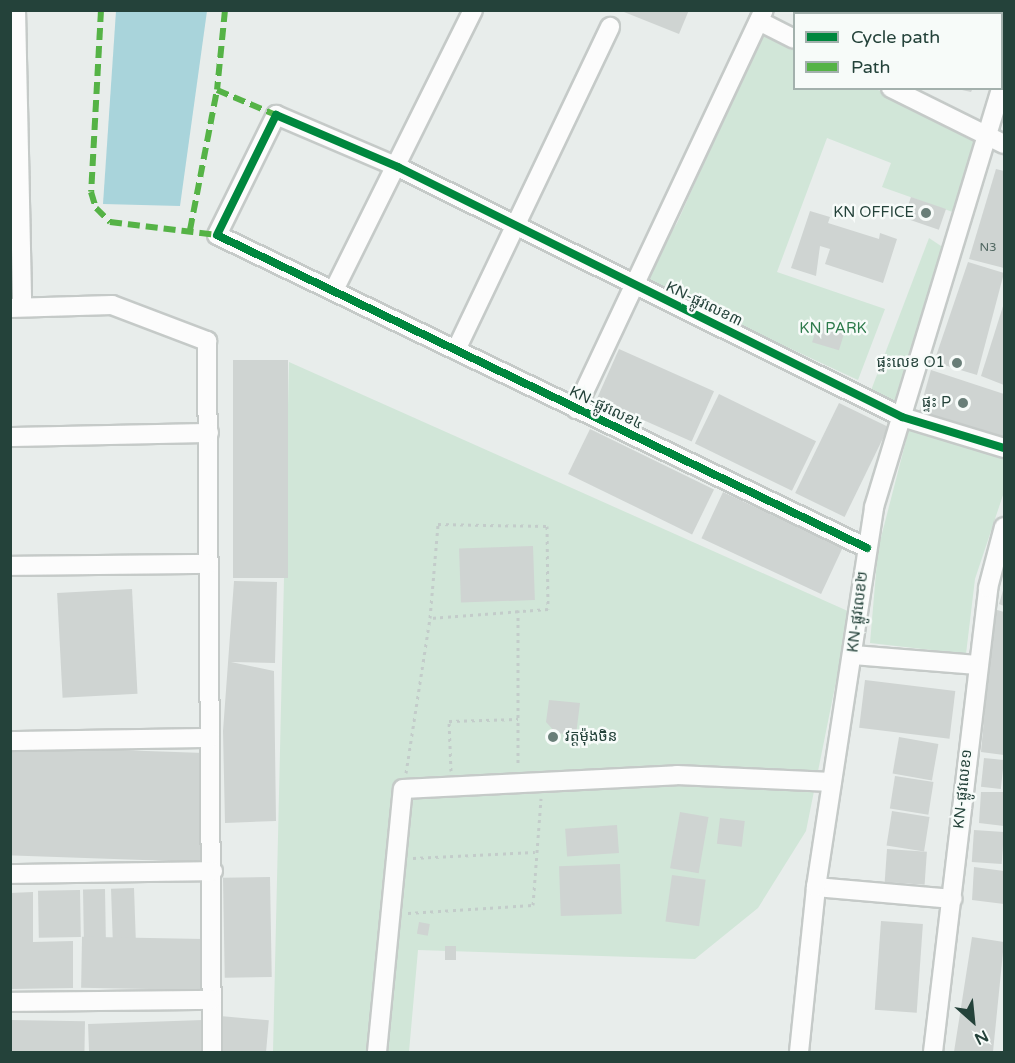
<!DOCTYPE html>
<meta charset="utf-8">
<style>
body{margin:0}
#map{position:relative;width:1015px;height:1063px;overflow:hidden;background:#e8edeb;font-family:"Varela Round","Noto Sans Khmer",sans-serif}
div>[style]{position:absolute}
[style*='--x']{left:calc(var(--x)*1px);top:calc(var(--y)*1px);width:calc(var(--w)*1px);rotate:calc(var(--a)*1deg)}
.green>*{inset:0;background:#d1e6d8}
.water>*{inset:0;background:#a9d4db}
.building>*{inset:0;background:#cfd4d2;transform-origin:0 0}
.path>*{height:3px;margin-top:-1.5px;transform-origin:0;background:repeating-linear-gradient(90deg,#c3ccca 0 3px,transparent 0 7.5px)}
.roads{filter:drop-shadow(2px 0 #c5cac8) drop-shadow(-2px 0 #c5cac8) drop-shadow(0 2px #c5cac8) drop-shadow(0 -2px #c5cac8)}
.minor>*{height:18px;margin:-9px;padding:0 9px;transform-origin:9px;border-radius:9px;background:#fcfcfc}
.quiet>*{height:6px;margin-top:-3px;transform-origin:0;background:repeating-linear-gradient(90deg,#55b346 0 12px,transparent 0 18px)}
.cycleway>*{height:8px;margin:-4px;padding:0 4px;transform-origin:4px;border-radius:4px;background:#00873e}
.dots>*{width:16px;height:16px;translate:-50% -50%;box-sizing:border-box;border:3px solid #f7fbf9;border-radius:50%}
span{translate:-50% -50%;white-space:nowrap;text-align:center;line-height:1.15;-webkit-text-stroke:5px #f7fbf9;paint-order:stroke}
.number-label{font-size:12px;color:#506761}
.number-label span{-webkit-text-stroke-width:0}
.poi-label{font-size:15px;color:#24423a}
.right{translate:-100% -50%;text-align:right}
.left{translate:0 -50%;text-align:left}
.street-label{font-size:15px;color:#24423a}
.park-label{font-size:15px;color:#2d7a4b}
.frame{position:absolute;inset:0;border:12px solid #24423a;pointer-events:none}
.legend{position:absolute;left:793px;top:12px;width:210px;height:78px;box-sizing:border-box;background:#f7fbf9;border:2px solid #a3b1ad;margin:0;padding:8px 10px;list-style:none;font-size:18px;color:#24423a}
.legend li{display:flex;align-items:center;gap:12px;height:30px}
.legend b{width:30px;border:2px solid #a3b1ad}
.north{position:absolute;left:943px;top:991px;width:60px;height:60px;-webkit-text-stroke:4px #f7fbf9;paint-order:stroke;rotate:153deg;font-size:16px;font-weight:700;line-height:24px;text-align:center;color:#24423a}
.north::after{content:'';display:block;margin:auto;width:21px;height:27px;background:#24423a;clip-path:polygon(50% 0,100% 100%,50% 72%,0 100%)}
</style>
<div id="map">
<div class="green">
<i style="clip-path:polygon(762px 33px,794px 49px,794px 88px,876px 89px,984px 140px,964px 216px,882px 187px,891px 163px,827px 138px,777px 272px,885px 309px,858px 380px,642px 280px,677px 223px)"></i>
<i style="clip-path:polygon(929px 238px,950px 252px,900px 407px,870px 393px)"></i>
<i style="clip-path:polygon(289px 362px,850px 612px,806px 831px,758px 908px,695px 959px,418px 950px,409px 1052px,273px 1052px)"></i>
<i style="clip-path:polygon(909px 429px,1004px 457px,1004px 492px,975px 579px,966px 654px,870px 643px,878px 549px)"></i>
</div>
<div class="water">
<i style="clip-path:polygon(116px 11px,207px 11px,180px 206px,103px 204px)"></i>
</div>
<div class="building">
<i style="clip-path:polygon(619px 10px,689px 10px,679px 34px)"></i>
<i style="clip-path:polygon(953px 88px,973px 88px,971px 92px)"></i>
<i style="clip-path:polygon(996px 169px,1004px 171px,1004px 268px,969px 259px)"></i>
<i style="left:911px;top:197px;width:37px;height:22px;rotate:19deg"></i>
<i style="clip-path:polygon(810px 211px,830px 217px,828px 223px,879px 239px,880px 233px,897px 239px,883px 283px,825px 264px,830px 249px,820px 246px,816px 276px,791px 268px)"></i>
<i style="clip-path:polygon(968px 262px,1004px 273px,977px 375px,934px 362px)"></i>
<i style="clip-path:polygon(1004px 303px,1004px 385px,981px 376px)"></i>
<i style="left:818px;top:323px;width:28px;height:20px;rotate:17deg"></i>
<i style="left:619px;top:349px;width:104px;height:55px;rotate:24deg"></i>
<i style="left:233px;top:360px;width:55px;height:218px"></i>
<i style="clip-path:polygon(931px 370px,1004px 394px,1004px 440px,919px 412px)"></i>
<i style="left:719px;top:394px;width:108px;height:55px;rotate:26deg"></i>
<i style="left:839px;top:403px;width:55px;height:100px;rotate:26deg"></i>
<i style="left:590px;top:429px;width:138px;height:50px;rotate:26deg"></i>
<i style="left:723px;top:492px;width:132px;height:51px;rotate:25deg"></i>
<i style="left:533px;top:546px;width:54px;height:74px;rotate:88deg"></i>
<i style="clip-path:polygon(234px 581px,277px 582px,275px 663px,231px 662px,274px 671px,276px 821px,225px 823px,223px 731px)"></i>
<i style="clip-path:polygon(1004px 587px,1004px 606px,999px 604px)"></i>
<i style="left:132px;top:589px;width:105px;height:75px;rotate:87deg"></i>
<i style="clip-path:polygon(994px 609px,1004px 612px,1004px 755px,981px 752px)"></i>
<i style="left:865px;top:680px;width:91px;height:48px;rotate:7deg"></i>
<i style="clip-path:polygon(549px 700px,580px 703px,576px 735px,556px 733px,546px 722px)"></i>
<i style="left:899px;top:737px;width:40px;height:37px;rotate:10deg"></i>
<i style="left:204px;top:753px;width:109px;height:194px;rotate:92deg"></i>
<i style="left:984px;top:758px;width:20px;height:29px;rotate:6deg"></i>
<i style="left:895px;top:776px;width:39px;height:33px;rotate:9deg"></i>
<i style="clip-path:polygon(981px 792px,1004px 792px,1004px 826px,979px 823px)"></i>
<i style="left:892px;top:811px;width:38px;height:35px;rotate:9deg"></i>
<i style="left:680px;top:812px;width:29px;height:57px;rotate:10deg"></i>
<i style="left:720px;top:818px;width:25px;height:26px;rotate:7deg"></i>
<i style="left:617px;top:825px;width:28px;height:52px;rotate:86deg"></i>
<i style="left:974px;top:830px;width:30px;height:32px;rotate:4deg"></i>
<i style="left:887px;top:849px;width:40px;height:33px;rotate:4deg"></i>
<i style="left:620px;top:864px;width:50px;height:61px;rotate:88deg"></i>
<i style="clip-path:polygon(974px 867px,1004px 871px,1004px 904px,972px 900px)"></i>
<i style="left:672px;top:875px;width:34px;height:47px;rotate:8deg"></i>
<i style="left:270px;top:877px;width:100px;height:47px;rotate:89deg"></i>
<i style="left:134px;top:888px;width:50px;height:23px;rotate:88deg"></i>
<i style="left:105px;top:889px;width:49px;height:22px;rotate:89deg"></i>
<i style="left:80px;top:890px;width:47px;height:42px;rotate:89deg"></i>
<i style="clip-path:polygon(33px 892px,33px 942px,73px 941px,73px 988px,10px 989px,10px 893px)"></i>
<i style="left:881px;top:921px;width:42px;height:89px;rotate:4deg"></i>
<i style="left:419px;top:922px;width:11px;height:12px;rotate:10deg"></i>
<i style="clip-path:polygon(972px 937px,1004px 942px,993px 1052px,954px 1052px)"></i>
<i style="left:204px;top:939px;width:51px;height:122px;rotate:91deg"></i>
<i style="left:445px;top:946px;width:11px;height:14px"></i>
<i style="left:220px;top:1016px;width:49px;height:36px;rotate:5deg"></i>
<i style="left:10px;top:1020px;width:75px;height:32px;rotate:1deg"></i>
<i style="left:203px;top:1020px;width:32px;height:115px;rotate:88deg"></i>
</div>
<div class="path">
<i style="--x:438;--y:524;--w:109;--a:1.1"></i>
<i style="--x:547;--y:526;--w:83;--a:89.3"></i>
<i style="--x:548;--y:609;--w:118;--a:175.6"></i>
<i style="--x:430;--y:618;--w:94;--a:-85.1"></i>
<i style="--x:518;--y:610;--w:155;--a:90"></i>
<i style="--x:451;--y:771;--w:50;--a:-92.3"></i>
<i style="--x:449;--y:721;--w:69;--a:-1.7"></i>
<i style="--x:406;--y:773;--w:157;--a:-81.2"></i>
<i style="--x:413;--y:858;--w:122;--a:-2.8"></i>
<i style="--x:408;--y:913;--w:125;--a:-3.7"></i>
<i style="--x:533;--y:905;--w:107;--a:-85.7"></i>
</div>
<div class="roads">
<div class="minor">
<i style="--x:16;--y:10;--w:297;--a:88.8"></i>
<i style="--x:759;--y:21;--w:39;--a:27"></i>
<i style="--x:891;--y:88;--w:126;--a:26.4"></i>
<i style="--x:334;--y:290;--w:313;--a:-63.6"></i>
<i style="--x:10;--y:308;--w:102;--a:-1.7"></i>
<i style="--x:112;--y:305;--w:102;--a:20.8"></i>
<i style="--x:207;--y:341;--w:711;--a:89.6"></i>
<i style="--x:456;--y:350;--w:358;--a:-64.5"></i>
<i style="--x:576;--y:409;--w:441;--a:-64.8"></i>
<i style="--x:10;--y:437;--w:199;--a:-1.2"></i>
<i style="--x:867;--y:548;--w:721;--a:-154.29"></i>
<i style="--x:217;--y:235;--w:134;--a:-63.8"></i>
<i style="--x:276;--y:115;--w:133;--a:23.1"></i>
<i style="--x:398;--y:167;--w:563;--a:26.38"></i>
<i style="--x:902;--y:417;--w:107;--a:16.9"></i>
<i style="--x:10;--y:566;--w:199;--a:-0.6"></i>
<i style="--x:853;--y:655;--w:125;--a:4.6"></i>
<i style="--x:10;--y:741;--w:200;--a:-0.9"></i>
<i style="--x:10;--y:874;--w:203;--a:-0.8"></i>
<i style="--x:816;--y:887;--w:137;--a:5"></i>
<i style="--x:10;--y:1002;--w:202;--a:-0.6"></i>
<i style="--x:377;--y:1052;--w:264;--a:-84.4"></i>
<i style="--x:403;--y:789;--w:274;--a:-2.9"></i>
<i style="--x:677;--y:775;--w:155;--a:2.6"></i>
<i style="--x:799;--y:1052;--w:166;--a:-84.1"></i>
<i style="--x:816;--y:887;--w:384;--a:-81.3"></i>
<i style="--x:874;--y:507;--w:446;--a:-73.1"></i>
<i style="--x:933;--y:1052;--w:467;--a:-83.2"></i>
<i style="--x:988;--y:588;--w:63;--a:-75.3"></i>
</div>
</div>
<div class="quiet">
<i style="--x:101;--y:10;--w:182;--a:93.1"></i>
<i style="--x:91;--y:192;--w:17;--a:73"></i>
<i style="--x:96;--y:208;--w:20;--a:45"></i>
<i style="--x:110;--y:222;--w:108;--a:6.9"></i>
<i style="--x:225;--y:10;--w:80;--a:95.7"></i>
<i style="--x:217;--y:90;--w:64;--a:23"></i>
<i style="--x:190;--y:230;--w:143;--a:-79.1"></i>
</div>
<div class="cycleway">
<i style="--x:867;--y:548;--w:721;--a:-154.29"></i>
<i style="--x:217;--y:235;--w:134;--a:-63.8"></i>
<i style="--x:276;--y:115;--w:133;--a:23.1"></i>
<i style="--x:398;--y:167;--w:563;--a:26.38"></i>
<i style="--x:902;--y:417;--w:107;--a:16.9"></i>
</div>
<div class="dots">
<i style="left:926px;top:213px;background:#697e78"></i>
<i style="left:957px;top:363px;background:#697e78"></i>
<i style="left:963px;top:403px;background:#697e78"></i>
<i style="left:553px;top:737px;background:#697e78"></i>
</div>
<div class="number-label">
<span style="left:988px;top:248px">N3</span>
</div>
<div class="poi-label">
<span class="right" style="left:914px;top:213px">KN OFFICE</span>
<span class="right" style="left:945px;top:363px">ផ្ទះលេខ O1</span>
<span class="right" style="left:951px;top:403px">ផ្ទះ P</span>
<span class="left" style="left:565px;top:737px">វត្តម៉ុងចិន</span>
</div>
<div class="street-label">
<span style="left:704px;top:304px;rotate:26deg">KN-ផ្លូវលេខ៣</span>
<span style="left:606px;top:408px;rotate:26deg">KN-ផ្លូវលេខ៤</span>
<span style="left:858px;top:612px;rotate:-83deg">KN-ផ្លូវលេខ២</span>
<span style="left:963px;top:789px;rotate:-84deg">KN-ផ្លូវលេខ១</span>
</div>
<div class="park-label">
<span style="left:833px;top:329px">KN PARK</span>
</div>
<div class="frame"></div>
<ul class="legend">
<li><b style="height:8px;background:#00873e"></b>Cycle path</li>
<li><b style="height:8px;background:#55b346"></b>Path</li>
</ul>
<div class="north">N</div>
</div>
